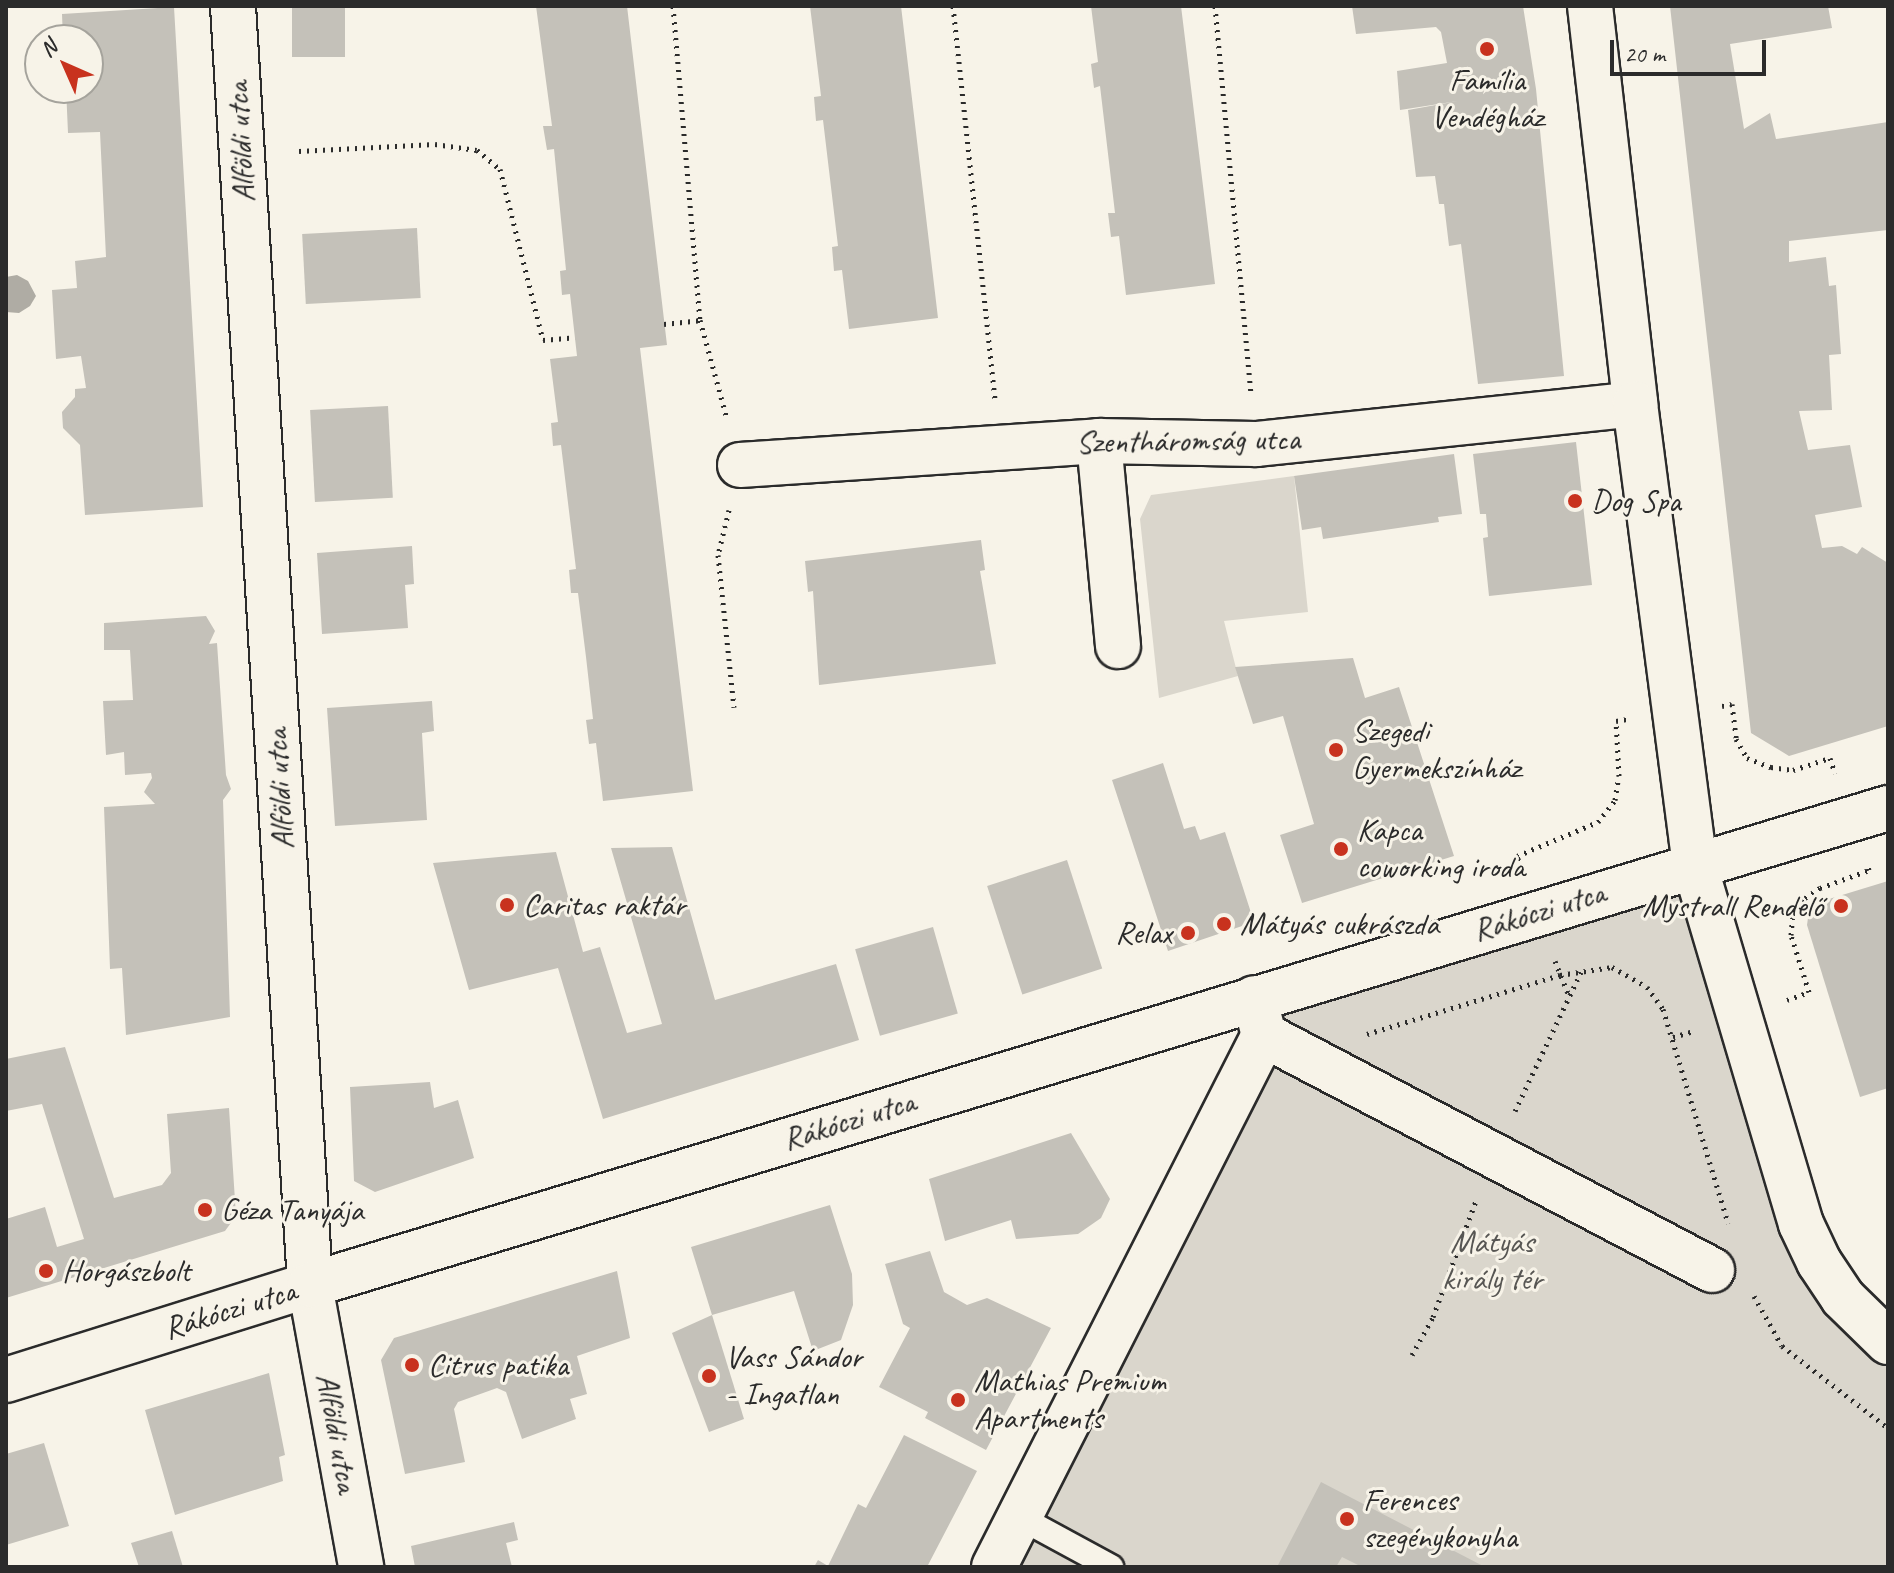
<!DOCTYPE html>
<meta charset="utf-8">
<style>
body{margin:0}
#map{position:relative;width:1894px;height:1573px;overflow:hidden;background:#f7f3e8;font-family:Caveat,sans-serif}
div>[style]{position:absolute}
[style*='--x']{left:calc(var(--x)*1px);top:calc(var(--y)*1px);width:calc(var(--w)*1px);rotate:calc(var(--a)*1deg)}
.green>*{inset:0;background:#dad6cc}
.water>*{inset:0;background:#afaca4}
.building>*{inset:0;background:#c4c1b9;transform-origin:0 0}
.path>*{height:5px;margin-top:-2.5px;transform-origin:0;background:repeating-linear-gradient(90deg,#2b2b2b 0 2px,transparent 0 8px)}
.roads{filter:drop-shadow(2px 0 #2b2b2b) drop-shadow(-2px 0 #2b2b2b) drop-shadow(0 2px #2b2b2b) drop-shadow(0 -2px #2b2b2b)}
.service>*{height:24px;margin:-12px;padding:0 12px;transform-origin:12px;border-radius:12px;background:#f7f3e8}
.minor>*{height:44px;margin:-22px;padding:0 22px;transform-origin:22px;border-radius:22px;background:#f7f3e8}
.tertiary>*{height:44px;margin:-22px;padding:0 22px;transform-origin:22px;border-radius:22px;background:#f7f3e8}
.dots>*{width:22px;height:22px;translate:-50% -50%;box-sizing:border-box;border:4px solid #f7f3e8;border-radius:50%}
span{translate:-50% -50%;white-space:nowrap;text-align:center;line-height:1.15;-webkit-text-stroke:6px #f7f3e8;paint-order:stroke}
.poi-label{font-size:32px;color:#2b2b2b}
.left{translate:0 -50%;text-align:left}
.right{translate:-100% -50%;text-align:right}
.street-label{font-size:32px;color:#2b2b2b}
.park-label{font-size:32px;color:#575653}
.frame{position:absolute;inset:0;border:8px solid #2b2b2b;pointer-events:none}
.north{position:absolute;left:24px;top:24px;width:80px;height:80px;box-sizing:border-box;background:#f7f3e8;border:2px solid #a5a39c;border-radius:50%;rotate:315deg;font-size:22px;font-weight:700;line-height:32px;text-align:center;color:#2b2b2b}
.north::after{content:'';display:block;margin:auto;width:28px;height:36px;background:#c8321e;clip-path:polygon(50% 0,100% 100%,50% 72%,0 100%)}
.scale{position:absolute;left:1610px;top:40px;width:156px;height:36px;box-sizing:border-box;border:4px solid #2b2b2b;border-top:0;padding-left:10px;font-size:24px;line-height:28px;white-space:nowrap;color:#2b2b2b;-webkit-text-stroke:6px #f7f3e8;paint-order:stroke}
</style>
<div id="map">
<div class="green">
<i style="clip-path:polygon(1294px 476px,1308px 612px,1224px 621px,1238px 676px,1159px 698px,1140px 519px,1151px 495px)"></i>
<i style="clip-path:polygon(1695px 867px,1801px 1224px,1888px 1342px,1888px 1567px,994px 1567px,1264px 1035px,1254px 998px)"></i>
</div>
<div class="water">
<i style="clip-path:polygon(17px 275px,28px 281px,36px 296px,30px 306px,19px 313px,6px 312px,6px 277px)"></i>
</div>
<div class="building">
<i style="left:292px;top:6px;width:53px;height:51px"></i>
<i style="clip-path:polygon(536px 6px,627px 6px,667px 345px,640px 348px,693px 791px,603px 801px,596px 743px,589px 744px,586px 720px,593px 719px,586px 657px,578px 593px,571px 593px,569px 570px,576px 569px,561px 445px,553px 446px,551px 423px,558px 422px,550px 359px,577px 356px,570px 294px,562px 295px,560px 271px,566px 270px,554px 149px,547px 150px,543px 126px,552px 126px)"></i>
<i style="clip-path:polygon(810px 6px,901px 6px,938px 318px,849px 329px,842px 270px,834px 271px,832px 247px,838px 246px,823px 120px,816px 121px,814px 97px,821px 96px)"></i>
<i style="clip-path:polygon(1091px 6px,1181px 6px,1215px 284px,1126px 295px,1119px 236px,1111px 237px,1108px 213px,1115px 213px,1100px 86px,1094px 88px,1091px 64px,1098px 62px)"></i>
<i style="clip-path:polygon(1352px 6px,1523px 6px,1536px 89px,1564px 376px,1478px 384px,1461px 244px,1449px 246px,1444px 204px,1439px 204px,1435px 176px,1416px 177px,1408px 110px,1458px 101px,1400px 110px,1397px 71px,1447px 63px,1441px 32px,1436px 27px,1356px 34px)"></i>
<i style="clip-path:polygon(1670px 6px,1828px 6px,1832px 28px,1730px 44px,1744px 129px,1770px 113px,1776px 139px,1888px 122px,1888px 230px,1789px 241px,1789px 262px,1826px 257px,1829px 286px,1836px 285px,1841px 354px,1829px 355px,1832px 410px,1799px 411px,1808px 450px,1850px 445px,1862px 507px,1815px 515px,1822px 548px,1842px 546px,1857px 554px,1862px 547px,1888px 563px,1888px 726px,1789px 756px,1751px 733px)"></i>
<i style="clip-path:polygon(174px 7px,203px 507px,85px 515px,80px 445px,63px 428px,62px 412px,75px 397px,75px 389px,86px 388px,81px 356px,56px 359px,52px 290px,77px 288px,75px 261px,106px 257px,100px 132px,68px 133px,66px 88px,88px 88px,88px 40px,63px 40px,62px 14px)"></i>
<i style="left:417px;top:228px;width:70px;height:115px;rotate:87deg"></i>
<i style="left:388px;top:406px;width:92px;height:78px;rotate:87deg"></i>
<i style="clip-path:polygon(1576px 442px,1592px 585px,1489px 596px,1483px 538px,1488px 537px,1486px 514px,1480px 514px,1473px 454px)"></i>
<i style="clip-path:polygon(1454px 454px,1462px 514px,1438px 517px,1439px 522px,1323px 539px,1321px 527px,1302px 530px,1294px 476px)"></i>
<i style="clip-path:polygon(981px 540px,985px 570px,980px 571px,996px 664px,819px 685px,813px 591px,808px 592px,805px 561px)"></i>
<i style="clip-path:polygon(412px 546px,414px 584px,405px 585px,408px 628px,322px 634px,317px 553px)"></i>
<i style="clip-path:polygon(206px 616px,215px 631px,209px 644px,217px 643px,226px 775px,231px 789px,223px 800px,230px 1017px,126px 1035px,122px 968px,110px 969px,104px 807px,155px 804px,144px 792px,152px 778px,151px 773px,125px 775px,124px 752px,106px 755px,103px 701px,133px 700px,130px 650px,104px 650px,104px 623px)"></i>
<i style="clip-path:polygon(1353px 658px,1365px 698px,1399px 687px,1454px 856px,1302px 903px,1280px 835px,1314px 824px,1283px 716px,1253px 724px,1235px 667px)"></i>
<i style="clip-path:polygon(432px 701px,434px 731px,422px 733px,427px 820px,335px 826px,327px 708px)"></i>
<i style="clip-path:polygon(1163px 763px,1184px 829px,1195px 826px,1200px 840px,1225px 832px,1254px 922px,1168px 951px,1112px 780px)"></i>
<i style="clip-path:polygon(672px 847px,715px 1000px,836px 964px,859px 1040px,603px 1119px,558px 968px,469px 990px,433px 863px,556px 852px,583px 952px,600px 947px,627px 1033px,662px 1024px,611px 848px)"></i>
<i style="left:1067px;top:860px;width:114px;height:84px;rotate:72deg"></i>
<i style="clip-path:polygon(1888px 881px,1888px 1088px,1860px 1097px,1807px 925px,1809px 911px,1816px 903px)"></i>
<i style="left:933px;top:927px;width:90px;height:81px;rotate:74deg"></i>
<i style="clip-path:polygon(65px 1047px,114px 1198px,162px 1185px,171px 1173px,167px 1114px,229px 1108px,236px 1216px,225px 1231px,6px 1298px,6px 1219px,45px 1207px,57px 1247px,84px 1239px,42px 1104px,6px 1111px,6px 1059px)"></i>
<i style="clip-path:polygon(430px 1082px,434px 1108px,458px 1100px,474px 1158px,375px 1192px,354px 1181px,350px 1087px)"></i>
<i style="clip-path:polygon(1071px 1133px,1110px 1199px,1101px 1218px,1078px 1234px,1016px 1239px,1011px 1220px,945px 1241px,929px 1179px)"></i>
<i style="clip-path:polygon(830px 1205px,852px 1274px,853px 1305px,841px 1340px,813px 1351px,794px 1291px,712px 1315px,691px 1247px)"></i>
<i style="clip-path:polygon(930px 1251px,944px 1292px,967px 1305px,987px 1298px,1051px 1328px,986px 1450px,925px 1418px,928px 1412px,879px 1387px,910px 1328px,903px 1324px,885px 1264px)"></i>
<i style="clip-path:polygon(617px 1271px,630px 1338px,577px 1356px,587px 1394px,570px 1399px,576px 1419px,522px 1439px,506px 1392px,497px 1388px,458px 1402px,454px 1409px,465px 1462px,405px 1474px,381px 1360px,394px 1338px)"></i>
<i style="clip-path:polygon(712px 1315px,744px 1419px,709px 1432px,672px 1333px)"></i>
<i style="clip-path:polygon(269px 1373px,285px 1455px,279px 1457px,283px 1481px,175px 1515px,145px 1410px)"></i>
<i style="clip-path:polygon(904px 1435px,977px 1471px,927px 1567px,814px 1567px,818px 1560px,828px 1566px,858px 1504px,866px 1508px)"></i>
<i style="clip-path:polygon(44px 1443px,69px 1526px,6px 1545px,6px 1454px)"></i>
<i style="clip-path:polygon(1321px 1482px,1485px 1567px,1362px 1567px,1342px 1557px,1336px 1567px,1277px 1567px)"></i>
<i style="clip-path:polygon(514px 1522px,518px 1540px,506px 1543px,512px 1567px,415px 1567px,411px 1546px)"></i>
<i style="clip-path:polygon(172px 1531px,183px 1567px,139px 1567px,131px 1543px)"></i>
</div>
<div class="path">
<i style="--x:673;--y:6;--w:315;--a:85.1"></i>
<i style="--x:953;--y:6;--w:395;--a:83.9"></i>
<i style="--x:1215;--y:6;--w:391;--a:84.7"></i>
<i style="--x:299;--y:151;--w:136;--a:-2.9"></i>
<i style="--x:435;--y:144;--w:42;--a:8.1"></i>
<i style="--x:477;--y:150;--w:30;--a:40"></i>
<i style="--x:500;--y:169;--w:176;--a:75.9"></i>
<i style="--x:543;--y:340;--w:32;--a:-5"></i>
<i style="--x:664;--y:324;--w:36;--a:-6"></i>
<i style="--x:700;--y:320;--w:103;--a:74.7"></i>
<i style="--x:729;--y:510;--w:46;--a:103.7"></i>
<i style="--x:718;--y:555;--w:153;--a:84"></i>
<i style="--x:1722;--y:706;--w:10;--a:-11"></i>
<i style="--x:1732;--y:704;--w:35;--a:83"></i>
<i style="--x:1736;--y:739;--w:22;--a:60"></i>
<i style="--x:1747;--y:758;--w:26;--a:21"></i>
<i style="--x:1771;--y:767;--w:22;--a:8"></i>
<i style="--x:1793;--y:770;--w:39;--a:-18"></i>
<i style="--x:1830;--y:758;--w:16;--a:72"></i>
<i style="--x:1521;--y:868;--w:13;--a:-108"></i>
<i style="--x:1517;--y:856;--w:88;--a:-22.8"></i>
<i style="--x:1598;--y:822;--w:28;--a:-52"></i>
<i style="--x:1615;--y:800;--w:24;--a:-81"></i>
<i style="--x:1619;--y:776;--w:55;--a:-93.1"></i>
<i style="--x:1616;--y:721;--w:11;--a:-10"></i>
<i style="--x:1555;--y:961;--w:38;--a:68"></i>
<i style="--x:1787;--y:1000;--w:23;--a:-20"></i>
<i style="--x:1809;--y:992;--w:60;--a:-107.5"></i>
<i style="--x:1791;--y:935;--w:21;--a:-85"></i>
<i style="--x:1793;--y:914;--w:20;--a:-53"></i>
<i style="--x:1805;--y:898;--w:18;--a:-34"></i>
<i style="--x:1820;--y:888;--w:52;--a:-20.2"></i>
<i style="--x:1869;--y:870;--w:7;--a:-106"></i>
<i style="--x:1367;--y:1034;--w:202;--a:-17"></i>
<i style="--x:1560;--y:975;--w:53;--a:-8.7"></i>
<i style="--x:1612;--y:967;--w:40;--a:29.7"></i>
<i style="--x:1647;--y:987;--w:27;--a:54"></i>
<i style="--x:1663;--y:1009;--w:224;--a:73.1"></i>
<i style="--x:1673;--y:1037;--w:22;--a:-16"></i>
<i style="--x:1515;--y:1111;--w:154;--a:-64.6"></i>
<i style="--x:1754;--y:1296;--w:57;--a:60.8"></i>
<i style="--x:1782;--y:1346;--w:134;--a:37.7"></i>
<i style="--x:1412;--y:1355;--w:43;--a:-61.1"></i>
<i style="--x:1433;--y:1317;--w:124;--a:-69.7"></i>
</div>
<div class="roads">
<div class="service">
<i style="--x:1019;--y:1517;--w:105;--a:28.5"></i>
</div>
<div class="minor">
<i style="--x:233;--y:6;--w:1281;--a:86.55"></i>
<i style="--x:310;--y:1285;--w:287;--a:79.7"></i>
<i style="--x:1099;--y:441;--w:206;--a:84.7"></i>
<i style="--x:740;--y:465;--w:360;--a:-3.8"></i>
<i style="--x:1099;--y:441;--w:157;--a:1.1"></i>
<i style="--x:1256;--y:444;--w:381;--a:-6"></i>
<i style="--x:1264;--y:1035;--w:506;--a:27.68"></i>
<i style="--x:994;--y:1567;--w:597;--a:-63.09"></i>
<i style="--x:1264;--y:1035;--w:38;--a:-105"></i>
</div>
<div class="tertiary">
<i style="--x:1590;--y:6;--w:401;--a:83.5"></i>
<i style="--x:1635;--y:404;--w:466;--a:82.6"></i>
<i style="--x:1695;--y:866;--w:373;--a:73.5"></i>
<i style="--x:1801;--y:1224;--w:42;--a:64.7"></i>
<i style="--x:1819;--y:1262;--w:43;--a:56.3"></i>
<i style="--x:1843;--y:1298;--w:63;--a:44.4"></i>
<i style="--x:6;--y:1380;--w:318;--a:-17.4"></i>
<i style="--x:310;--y:1285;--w:1649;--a:-16.82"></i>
</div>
</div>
<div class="dots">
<i style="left:1487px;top:49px;background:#c8321e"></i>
<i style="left:1575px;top:501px;background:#c8321e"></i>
<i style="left:1336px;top:750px;background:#c8321e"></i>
<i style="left:1341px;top:849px;background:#c8321e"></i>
<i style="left:507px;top:905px;background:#c8321e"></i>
<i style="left:1841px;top:906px;background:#c8321e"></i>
<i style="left:1224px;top:924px;background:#c8321e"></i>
<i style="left:1188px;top:933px;background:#c8321e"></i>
<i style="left:205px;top:1210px;background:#c8321e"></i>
<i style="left:46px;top:1271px;background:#c8321e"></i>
<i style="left:412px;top:1365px;background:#c8321e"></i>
<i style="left:709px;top:1376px;background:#c8321e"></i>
<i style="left:958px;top:1400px;background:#c8321e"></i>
<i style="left:1347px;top:1519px;background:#c8321e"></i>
</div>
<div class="poi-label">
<span style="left:1487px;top:99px">Família<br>Vendégház</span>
<span class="left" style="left:1591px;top:501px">Dog Spa</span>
<span class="left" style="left:1352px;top:750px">Szegedi<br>Gyermekszínház</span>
<span class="left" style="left:1357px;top:849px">Kapca<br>coworking iroda</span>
<span class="left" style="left:523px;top:905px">Caritas raktár</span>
<span class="right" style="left:1823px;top:906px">Mystrall Rendelő</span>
<span class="left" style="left:1240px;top:924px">Mátyás cukrászda</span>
<span class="right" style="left:1172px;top:933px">Relax</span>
<span class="left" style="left:221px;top:1210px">Géza Tanyája</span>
<span class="left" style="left:62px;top:1271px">Horgászbolt</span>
<span class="left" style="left:725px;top:1376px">Vass Sándor<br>- Ingatlan</span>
<span class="left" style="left:428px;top:1365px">Citrus patika</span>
<span class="left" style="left:974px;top:1400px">Mathias Premium<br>Apartments</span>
<span class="left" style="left:1363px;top:1519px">Ferences<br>szegénykonyha</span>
</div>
<div class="street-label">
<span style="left:241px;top:142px;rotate:-93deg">Alföldi utca</span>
<span style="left:1188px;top:441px;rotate:-1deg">Szentháromság utca</span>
<span style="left:280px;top:789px;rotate:-93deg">Alföldi utca</span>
<span style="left:1539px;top:912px;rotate:-17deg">Rákóczi utca</span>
<span style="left:849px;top:1121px;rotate:-17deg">Rákóczi utca</span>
<span style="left:230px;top:1310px;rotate:-17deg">Rákóczi utca</span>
<span style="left:337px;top:1433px;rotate:80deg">Alföldi utca</span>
</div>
<div class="park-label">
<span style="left:1492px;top:1261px">Mátyás<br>király tér</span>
</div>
<div class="frame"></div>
<div class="north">N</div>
<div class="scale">20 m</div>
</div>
